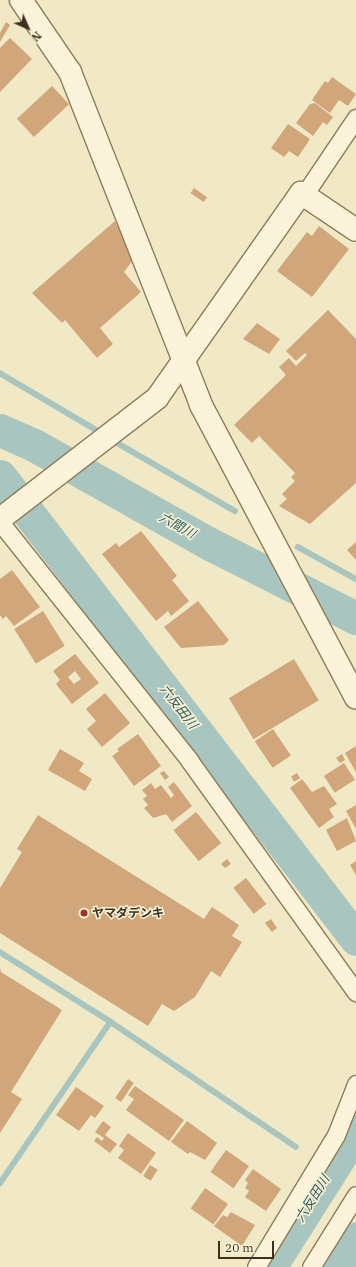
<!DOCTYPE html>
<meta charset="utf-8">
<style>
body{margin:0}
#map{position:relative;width:356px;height:1267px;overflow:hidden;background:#f1e8c6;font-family:"IBM Plex Serif","Noto Sans JP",serif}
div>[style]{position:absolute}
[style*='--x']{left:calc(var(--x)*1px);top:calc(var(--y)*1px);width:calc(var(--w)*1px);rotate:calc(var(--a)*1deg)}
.stream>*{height:5.5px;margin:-2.75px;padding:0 2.75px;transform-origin:2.75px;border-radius:2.75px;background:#a8c5bf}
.river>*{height:33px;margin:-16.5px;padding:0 16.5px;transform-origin:16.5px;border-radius:16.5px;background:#a8c5bf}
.building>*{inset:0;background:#d1a67a;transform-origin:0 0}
.roads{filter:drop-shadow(1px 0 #8e7b5a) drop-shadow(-1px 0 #8e7b5a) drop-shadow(0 1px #8e7b5a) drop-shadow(0 -1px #8e7b5a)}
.street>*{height:17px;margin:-8.5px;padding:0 8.5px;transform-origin:8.5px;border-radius:8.5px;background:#fbf4da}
.secondary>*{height:22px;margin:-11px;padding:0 11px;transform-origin:11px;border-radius:11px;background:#fbf4da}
.dots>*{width:11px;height:11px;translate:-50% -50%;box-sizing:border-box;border:2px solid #f8f1d6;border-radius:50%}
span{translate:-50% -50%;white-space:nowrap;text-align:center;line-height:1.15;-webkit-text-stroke:3px #f8f1d6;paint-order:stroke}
.poi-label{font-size:12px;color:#3d301f;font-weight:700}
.left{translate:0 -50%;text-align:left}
.water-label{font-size:13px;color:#2d5d5e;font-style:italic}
.north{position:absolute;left:8px;top:8px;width:40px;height:40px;-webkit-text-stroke:3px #f8f1d6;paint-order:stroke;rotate:135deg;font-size:11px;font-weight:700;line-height:16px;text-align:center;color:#3d301f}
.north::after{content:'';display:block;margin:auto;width:14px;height:18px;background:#3d301f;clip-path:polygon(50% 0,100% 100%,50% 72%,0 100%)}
.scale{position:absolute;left:218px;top:1241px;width:56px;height:18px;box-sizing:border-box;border:2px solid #3d301f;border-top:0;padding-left:5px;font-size:12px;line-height:14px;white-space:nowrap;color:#3d301f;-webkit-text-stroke:3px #f8f1d6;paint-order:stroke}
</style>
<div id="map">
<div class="stream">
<i style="--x:0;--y:373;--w:120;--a:30.6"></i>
<i style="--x:112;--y:440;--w:142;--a:30"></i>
<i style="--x:298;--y:547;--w:66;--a:28.9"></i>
<i style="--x:0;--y:952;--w:131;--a:32.2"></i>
<i style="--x:111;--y:1022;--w:196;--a:124.4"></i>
<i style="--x:111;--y:1022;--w:223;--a:34"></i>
</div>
<div class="river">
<i style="--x:0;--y:430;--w:37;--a:24"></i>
<i style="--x:34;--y:445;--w:202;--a:29.4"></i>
<i style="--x:210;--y:544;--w:164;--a:26.9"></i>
<i style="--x:0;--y:476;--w:584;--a:52.44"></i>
<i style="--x:270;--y:1267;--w:161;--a:-57.7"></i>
<i style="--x:340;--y:1267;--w:33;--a:-61"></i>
</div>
<div class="building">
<i style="clip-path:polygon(6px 22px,10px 25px,0 42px,0 33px)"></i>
<i style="clip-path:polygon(10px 38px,32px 59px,0 92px,0 48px)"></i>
<i style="clip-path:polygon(332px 77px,356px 94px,348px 106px,339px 100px,330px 113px,312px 100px,325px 81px,328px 83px)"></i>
<i style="left:52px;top:86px;width:25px;height:48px;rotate:47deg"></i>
<i style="clip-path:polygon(315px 103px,333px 117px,327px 125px,323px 122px,313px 136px,296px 123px,310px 104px)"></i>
<i style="clip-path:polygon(288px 124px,310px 139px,298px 157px,289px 151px,284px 157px,271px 148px)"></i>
<i style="left:194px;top:188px;width:16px;height:6px;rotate:35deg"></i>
<i style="clip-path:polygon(115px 221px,133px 260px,124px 272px,141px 292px,100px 328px,113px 344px,97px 358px,65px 320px,62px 323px,32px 293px)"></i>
<i style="clip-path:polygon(319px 226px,349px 249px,312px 297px,277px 271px,307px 232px,312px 236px)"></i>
<i style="clip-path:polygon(328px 310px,356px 339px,356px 483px,310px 524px,279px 506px,287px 499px,282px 494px,295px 481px,291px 477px,295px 473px,259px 436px,252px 443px,234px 425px,286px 375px,279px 367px,289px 358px,296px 366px,307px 355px,305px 353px,296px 361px,286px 351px)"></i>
<i style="clip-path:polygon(257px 323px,280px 339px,269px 354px,243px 339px)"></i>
<i style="clip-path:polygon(141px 531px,177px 576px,172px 580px,189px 601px,171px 616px,168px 611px,156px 621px,102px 554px,116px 543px,119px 547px)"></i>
<i style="clip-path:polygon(356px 542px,356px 560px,347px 550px)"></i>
<i style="clip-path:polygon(12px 570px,40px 607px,14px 626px,6px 616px,3px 619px,0 615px,0 579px)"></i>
<i style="clip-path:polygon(198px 601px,229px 640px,224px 645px,181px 648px,164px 627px)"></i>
<i style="left:43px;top:611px;width:41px;height:34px;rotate:58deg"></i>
<i style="clip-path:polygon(evenodd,75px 654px,99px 683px,72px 704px,56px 684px,60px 680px,53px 671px,75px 654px,75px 671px,81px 679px,74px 684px,68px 677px,75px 671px)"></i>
<i style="left:294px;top:659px;width:48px;height:76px;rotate:59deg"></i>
<i style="clip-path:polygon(105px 693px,130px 723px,102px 747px,87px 729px,96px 721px,86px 709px)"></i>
<i style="left:273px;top:729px;width:32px;height:22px;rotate:56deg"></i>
<i style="clip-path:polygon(138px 734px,161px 766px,134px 786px,112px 756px,119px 751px,117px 749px)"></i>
<i style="clip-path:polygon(356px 746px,356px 772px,345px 753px)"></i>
<i style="clip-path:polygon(60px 749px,84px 763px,79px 771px,92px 779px,85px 791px,48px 770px)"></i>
<i style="clip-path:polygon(342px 754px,345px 760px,340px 763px,336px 758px)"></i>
<i style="left:344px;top:763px;width:20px;height:24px;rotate:57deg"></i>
<i style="clip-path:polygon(164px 771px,169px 777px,165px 780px,160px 773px)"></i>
<i style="left:297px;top:773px;width:6px;height:7px;rotate:59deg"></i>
<i style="clip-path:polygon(302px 779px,312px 792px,324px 786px,337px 804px,329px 809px,334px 817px,319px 828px,290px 788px)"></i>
<i style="clip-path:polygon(174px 782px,192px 806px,172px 822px,166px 814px,153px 818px,144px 808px,148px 805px,143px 799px,147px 796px,142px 790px,151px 783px,155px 789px,161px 785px,171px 798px,174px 795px,168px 787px)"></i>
<i style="clip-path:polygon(356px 805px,356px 829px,346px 811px)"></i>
<i style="left:196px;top:812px;width:40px;height:29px;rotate:51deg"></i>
<i style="clip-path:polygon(38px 815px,204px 919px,212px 907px,239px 925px,232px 936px,242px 942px,220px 977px,211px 971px,195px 997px,174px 1011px,162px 1004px,148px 1026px,0 933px,0 888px,22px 852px,17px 849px)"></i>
<i style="clip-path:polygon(347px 818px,356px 841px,337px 851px,326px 830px)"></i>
<i style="clip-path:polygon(227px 859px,231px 864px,225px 868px,221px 864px)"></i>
<i style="clip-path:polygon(356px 861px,356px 875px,350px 865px)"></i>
<i style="left:246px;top:878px;width:33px;height:16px;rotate:52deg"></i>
<i style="clip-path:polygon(271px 919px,277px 928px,272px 932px,265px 923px)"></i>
<i style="clip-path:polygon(0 968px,1px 972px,62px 1010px,11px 1092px,22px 1099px,0 1133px)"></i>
<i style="left:128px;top:1079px;width:7px;height:23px;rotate:34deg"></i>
<i style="clip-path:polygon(135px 1086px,184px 1120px,169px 1141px,126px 1110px,134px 1099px,128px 1095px)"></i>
<i style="clip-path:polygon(76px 1087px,104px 1106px,95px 1118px,91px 1115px,79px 1131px,56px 1115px)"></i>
<i style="clip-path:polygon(103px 1121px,111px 1127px,105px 1135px,117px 1144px,110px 1153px,94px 1141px,97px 1137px,102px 1141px,104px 1138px,95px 1132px)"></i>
<i style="clip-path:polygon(187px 1121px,217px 1143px,205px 1160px,190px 1152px,188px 1154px,171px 1142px)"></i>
<i style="clip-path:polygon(128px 1133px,156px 1153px,141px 1174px,118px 1158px,124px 1150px,119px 1146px)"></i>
<i style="left:226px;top:1150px;width:28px;height:27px;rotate:35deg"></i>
<i style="left:150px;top:1165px;width:9px;height:13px;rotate:32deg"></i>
<i style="clip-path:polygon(253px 1169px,281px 1189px,266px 1211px,245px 1197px,249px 1191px,245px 1188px,248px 1183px,245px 1180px)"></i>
<i style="left:205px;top:1188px;width:28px;height:25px;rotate:35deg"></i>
<i style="clip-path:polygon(231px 1212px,255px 1225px,242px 1246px,214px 1226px,223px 1215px,227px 1217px)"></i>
</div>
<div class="roads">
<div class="street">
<i style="--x:304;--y:195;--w:93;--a:-56"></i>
<i style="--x:0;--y:522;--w:304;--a:51.5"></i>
<i style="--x:189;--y:760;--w:286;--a:54.3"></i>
<i style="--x:256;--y:1267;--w:154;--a:-58.8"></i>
<i style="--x:336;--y:1135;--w:55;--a:-68.6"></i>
<i style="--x:311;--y:1267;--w:85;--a:-58"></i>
</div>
<div class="secondary">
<i style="--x:21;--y:0;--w:87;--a:55.8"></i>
<i style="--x:70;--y:72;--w:358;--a:68.5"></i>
<i style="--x:201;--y:405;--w:331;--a:62.1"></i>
<i style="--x:0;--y:519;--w:198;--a:-37.6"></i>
<i style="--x:157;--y:398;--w:251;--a:-54.9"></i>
<i style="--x:301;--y:193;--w:66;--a:33.9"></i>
</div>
</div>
<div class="dots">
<i style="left:84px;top:913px;background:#a13026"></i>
</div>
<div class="poi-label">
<span class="left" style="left:92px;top:913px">ヤマダデンキ</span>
</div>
<div class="water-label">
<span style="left:177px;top:526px;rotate:29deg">六間川</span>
<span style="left:178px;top:707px;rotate:52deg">六反田川</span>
<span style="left:313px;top:1199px;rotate:-58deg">六反田川</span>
</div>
<div class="north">N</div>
<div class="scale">20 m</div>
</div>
